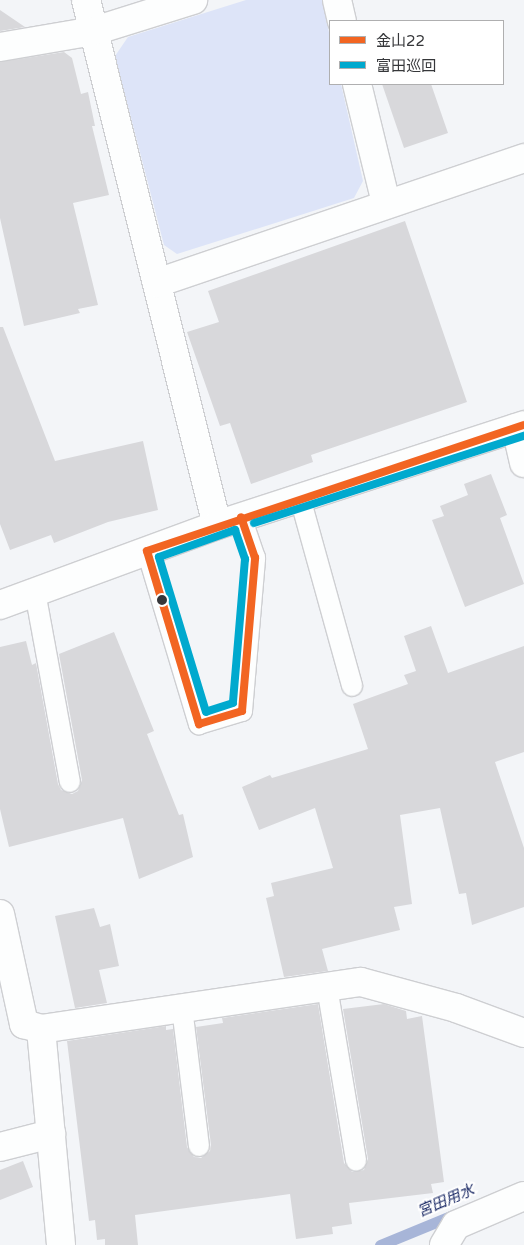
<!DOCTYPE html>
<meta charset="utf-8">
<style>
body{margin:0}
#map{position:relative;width:524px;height:1245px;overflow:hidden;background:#f3f5f8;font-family:"Varela Round","Noto Sans JP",sans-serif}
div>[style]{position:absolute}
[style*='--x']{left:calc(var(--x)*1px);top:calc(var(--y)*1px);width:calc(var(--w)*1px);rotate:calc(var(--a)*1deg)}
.green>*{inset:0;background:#dde4f8}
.stream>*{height:11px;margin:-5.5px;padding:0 5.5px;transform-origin:5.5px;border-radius:5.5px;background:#a7b5d8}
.building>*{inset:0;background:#d8d8db}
.roads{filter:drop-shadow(1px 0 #cecfd2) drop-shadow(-1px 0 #cecfd2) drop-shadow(0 1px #cecfd2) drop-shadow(0 -1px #cecfd2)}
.service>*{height:20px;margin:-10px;padding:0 10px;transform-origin:10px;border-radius:10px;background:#fdfefe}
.minor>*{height:28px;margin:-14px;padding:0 14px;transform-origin:14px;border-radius:14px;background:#fdfefe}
.tertiary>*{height:28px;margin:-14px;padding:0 14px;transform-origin:14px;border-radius:14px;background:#fdfefe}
.bus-1>*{height:8px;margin:-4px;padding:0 4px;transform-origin:4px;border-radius:4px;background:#f26522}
.bus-2>*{height:8px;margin:-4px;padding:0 4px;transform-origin:4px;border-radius:4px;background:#00a9ce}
.dots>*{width:14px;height:14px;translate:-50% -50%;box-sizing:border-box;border:2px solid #fff;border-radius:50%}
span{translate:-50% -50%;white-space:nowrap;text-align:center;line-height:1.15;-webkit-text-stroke:4px #fff;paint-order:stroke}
.water-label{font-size:15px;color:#1b2a65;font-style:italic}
.legend{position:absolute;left:329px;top:20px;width:175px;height:65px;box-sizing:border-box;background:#fff;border:1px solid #afafb0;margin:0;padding:6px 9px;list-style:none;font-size:15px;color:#36373a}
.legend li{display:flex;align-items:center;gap:10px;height:25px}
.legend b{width:25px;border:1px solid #afafb0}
</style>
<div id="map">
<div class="green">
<i style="clip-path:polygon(246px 0,322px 0,330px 37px,330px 84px,341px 84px,363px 181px,354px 198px,177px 254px,164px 245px,115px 56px,128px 37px)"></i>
</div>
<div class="stream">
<i style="--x:380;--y:1245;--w:84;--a:-22.3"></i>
</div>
<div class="building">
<i style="clip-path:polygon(0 10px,25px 27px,0 31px)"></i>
<i style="clip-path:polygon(64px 52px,72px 58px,81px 94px,88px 92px,95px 126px,92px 126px,109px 195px,73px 203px,98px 305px,78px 309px,80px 313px,24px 326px,0 218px,0 62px)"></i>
<i style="clip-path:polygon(382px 84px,431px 84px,448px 133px,404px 148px)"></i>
<i style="clip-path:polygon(405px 221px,467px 402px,311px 455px,313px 462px,251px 484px,230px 423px,220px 426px,187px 332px,219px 322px,208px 291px)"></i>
<i style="clip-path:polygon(0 327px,3px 327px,55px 461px,143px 441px,158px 510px,108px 522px,54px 543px,51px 535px,10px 550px,0 524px)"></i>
<i style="clip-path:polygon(491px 474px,507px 515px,500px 518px,524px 584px,465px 607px,432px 520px,444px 516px,440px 506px,468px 495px,464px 484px)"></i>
<i style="clip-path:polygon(431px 626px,448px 673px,524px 646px,524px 752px,495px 762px,524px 848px,524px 907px,472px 925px,466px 893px,459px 894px,440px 808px,400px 815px,412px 904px,394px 907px,400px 930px,322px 949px,328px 971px,284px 977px,266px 898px,274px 896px,271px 883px,333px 868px,315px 808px,259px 830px,242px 787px,270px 775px,272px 778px,368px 749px,353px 704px,408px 684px,404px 675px,416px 671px,404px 636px)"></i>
<i style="clip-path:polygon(114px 632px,154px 731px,147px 734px,179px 815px,183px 814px,193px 857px,139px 879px,123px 818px,9px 847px,0 809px,0 647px,26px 641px,32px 665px,36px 663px,58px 784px,61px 790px,72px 794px,78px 791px,82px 780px,59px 654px)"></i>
<i style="clip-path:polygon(94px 908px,100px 927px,110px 924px,119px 966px,99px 970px,107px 1003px,75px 1008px,55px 916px)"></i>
<i style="clip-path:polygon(318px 1004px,344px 1163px,352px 1172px,364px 1170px,368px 1159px,343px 1009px,384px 1004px,406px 1011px,407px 1019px,422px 1016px,444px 1182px,431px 1184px,433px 1193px,349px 1203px,352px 1224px,332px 1227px,333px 1234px,296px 1239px,290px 1194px,135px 1215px,138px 1245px,105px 1245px,105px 1239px,97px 1240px,95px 1220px,89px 1221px,67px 1041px,166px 1026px,166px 1030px,173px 1029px,187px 1147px,194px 1157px,201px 1158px,210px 1151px,211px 1145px,196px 1027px,223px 1023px,222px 1018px)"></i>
<i style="clip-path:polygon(23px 1161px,33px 1187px,0 1200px,0 1170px)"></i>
</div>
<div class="roads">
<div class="service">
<i style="--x:300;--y:498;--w:195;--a:74.5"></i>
<i style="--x:147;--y:551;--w:181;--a:73.3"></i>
<i style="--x:199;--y:724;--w:45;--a:-16.8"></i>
<i style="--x:242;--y:711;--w:154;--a:-85.1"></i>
<i style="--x:255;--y:558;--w:43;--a:-108.9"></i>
<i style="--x:35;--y:592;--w:193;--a:79.6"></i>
<i style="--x:327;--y:987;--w:176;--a:80.5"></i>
<i style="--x:182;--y:1008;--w:139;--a:83"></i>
</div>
<div class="minor">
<i style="--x:86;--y:0;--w:541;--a:75.99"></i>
<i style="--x:337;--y:0;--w:22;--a:77"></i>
<i style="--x:0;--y:47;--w:95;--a:-9.7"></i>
<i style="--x:94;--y:31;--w:104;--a:-17.4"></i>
<i style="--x:357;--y:84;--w:122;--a:76.3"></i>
<i style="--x:157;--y:283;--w:388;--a:-18.8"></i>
<i style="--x:516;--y:428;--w:36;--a:77"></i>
<i style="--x:0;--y:914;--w:113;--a:77.7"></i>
<i style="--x:24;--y:1024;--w:18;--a:16"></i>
<i style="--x:41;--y:1029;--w:323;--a:-8.4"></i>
<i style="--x:361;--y:982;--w:98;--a:15.3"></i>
<i style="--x:456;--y:1008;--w:72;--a:20.2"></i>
<i style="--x:41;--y:1029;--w:217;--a:84.7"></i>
<i style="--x:0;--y:1147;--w:53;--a:-14.3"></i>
<i style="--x:444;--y:1245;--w:23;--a:-59"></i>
<i style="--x:456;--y:1225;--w:74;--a:-23.1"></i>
</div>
<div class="tertiary">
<i style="--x:0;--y:605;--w:231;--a:-20.2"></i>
<i style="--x:217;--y:525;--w:323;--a:-18"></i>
</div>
</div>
<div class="bus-1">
<i style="--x:147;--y:551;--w:397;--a:-18.5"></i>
<i style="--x:147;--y:551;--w:181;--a:73.3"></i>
<i style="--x:199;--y:724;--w:45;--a:-16.8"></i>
<i style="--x:242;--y:711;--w:154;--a:-85.1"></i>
<i style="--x:255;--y:558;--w:43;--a:-108.9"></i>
</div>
<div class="bus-2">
<i style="--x:254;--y:523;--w:284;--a:-17.9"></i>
<i style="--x:235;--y:530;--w:31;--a:71"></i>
<i style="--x:245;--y:559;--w:144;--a:94.8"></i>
<i style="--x:233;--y:703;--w:28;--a:162"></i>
<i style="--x:206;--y:712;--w:162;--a:-106.9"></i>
<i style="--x:159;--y:557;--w:81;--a:-19.6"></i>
</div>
<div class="dots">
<i style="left:162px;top:600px;background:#36373a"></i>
</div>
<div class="water-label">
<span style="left:446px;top:1201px;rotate:-23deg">宮田用水</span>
</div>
<ul class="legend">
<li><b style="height:6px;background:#f26522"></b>金山22</li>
<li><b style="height:6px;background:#00a9ce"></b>富田巡回</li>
</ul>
</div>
